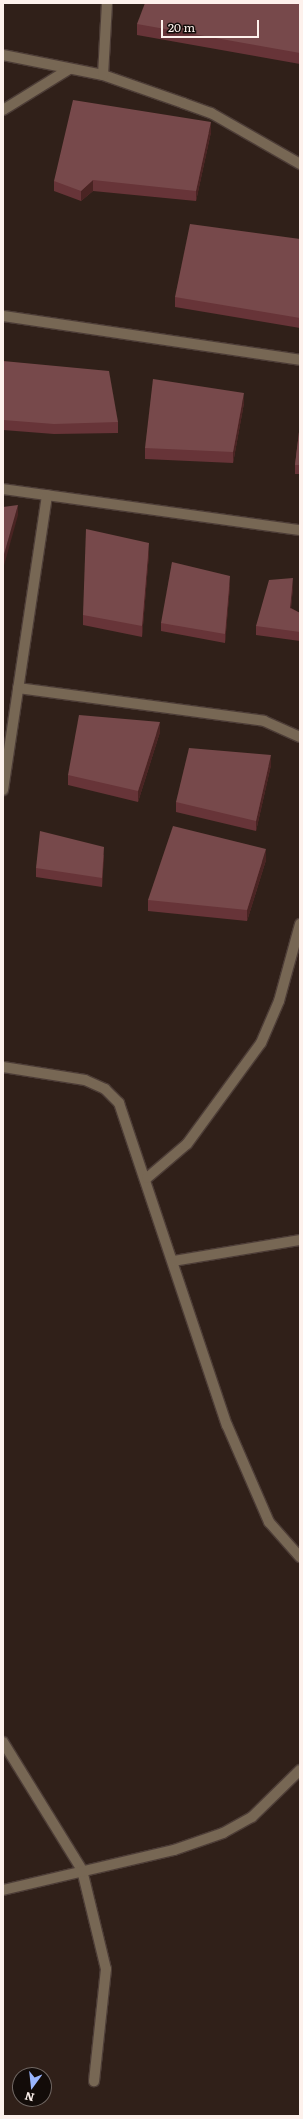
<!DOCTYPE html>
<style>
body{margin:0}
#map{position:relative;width:303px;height:2119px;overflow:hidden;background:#302019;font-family:Literata,serif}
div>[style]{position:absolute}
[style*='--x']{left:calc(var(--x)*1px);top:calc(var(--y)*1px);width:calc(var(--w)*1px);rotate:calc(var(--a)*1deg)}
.roads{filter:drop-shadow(1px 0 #4d3d37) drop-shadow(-1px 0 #4d3d37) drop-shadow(0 1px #4d3d37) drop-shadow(0 -1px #4d3d37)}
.street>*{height:10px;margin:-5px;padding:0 5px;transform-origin:5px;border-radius:5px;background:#776754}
.wall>*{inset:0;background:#673438}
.shaded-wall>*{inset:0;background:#4a2423}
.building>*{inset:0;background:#77494b}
span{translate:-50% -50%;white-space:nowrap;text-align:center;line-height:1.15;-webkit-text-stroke:3.5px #130c09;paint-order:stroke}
.frame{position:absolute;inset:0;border:4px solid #fdf1ec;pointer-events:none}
.north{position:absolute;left:12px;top:2067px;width:40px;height:40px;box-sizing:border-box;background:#130c09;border:1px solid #716864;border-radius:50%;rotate:195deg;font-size:11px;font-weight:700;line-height:16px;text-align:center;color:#fdf1ec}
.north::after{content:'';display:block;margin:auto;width:14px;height:18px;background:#99b5fd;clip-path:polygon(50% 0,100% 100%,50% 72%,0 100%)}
.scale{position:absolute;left:161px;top:20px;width:98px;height:18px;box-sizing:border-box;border:2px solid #fdf1ec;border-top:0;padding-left:5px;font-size:12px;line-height:14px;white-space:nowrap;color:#fdf1ec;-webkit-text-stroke:3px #130c09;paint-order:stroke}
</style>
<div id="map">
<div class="roads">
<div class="street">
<i style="--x:3;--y:55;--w:102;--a:11.3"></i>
<i style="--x:103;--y:75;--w:85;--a:19.3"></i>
<i style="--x:183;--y:103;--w:30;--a:20"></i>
<i style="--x:211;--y:113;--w:103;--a:29.8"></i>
<i style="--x:103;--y:75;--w:72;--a:-86.8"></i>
<i style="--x:3;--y:110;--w:78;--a:-31.8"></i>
<i style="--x:3;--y:316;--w:300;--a:8.4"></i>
<i style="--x:3;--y:489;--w:300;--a:7.9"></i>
<i style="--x:18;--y:688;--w:248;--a:7.6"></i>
<i style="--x:264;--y:721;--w:39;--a:24"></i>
<i style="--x:3;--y:790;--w:298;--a:-81.5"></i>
<i style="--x:3;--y:1067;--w:83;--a:9"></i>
<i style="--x:85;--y:1080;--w:22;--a:24"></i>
<i style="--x:105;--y:1089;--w:20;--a:45"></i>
<i style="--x:119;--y:1103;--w:340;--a:71.5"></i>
<i style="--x:227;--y:1425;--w:106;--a:66.6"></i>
<i style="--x:269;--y:1522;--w:47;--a:48.5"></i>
<i style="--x:147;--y:1178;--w:52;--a:-40.4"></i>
<i style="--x:187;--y:1144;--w:125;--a:-53.8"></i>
<i style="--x:261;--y:1043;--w:46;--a:-66.8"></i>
<i style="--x:279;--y:1001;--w:80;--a:-74.7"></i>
<i style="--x:173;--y:1261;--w:129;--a:-9.4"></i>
<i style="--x:3;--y:1742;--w:150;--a:58.3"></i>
<i style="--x:82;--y:1870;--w:102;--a:76.4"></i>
<i style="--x:106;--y:1969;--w:113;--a:96.1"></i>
<i style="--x:3;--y:1890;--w:176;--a:-13.2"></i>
<i style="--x:174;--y:1850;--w:52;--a:-19.1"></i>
<i style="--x:223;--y:1833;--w:33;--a:-29"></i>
<i style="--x:252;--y:1817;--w:67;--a:-44.4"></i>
</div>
</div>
<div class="wall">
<i style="clip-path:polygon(300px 3px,300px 64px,137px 35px,137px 24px)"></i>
<i style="clip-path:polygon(211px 132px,196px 201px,93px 191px,81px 201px,54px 191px,54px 181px)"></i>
<i style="clip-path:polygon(300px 239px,300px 328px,175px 307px,175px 297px)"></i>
<i style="clip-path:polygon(3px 361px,118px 422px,118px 433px,54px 434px,3px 430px)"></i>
<i style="clip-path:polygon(244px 403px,233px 463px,145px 459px,145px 448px)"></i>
<i style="clip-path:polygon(300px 424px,300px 474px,295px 474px,295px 465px)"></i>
<i style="clip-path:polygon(149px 553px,142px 637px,83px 625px,83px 615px)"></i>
<i style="clip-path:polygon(230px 585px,225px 643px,161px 631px,161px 623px)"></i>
<i style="clip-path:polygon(293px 587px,291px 608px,300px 613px,300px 641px,256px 635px,256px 626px)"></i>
<i style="clip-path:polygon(160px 732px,138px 802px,68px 785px,68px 775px)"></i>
<i style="clip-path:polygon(271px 765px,256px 831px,176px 812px,176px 802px)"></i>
<i style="clip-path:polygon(104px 855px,102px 887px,36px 877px,36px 868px)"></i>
<i style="clip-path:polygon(266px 860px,247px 921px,148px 911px,148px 900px)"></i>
</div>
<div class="shaded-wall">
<i style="clip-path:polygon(211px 122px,211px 132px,196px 201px,196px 191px)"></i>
<i style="clip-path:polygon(93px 180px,93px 191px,81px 201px,81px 191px)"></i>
<i style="clip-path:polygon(244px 393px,244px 403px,233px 463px,233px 452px)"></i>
<i style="clip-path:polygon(18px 505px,18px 515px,3px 569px,3px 558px)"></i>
<i style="clip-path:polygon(149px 543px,149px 553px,142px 637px,142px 626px)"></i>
<i style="clip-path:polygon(230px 576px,230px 585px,225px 643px,225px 634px)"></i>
<i style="clip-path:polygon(293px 578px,293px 587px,290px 617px,290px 608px)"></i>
<i style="clip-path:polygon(160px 722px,160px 732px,138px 802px,138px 791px)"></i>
<i style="clip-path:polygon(271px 755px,271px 765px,256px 831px,256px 821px)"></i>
<i style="clip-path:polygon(104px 847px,104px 855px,102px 887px,102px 878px)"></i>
<i style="clip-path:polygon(266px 849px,266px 860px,247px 921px,247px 910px)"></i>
</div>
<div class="building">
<i style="clip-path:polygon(145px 3px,300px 3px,300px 53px,137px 24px)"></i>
<i style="clip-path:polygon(73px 100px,211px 122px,196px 191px,93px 180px,81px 191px,54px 181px)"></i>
<i style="clip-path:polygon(190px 224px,300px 239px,300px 318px,175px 297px)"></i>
<i style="clip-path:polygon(3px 361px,109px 371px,118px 422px,54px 424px,3px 420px)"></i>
<i style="clip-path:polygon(153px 379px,244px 393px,233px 452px,145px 448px)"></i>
<i style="clip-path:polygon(300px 424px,300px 465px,295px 465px)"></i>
<i style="clip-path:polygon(18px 505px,3px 558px,3px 507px)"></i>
<i style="clip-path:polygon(86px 529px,149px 543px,142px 626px,83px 615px)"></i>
<i style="clip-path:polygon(172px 562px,230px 576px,225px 634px,161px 623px)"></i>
<i style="clip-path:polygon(293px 578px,290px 608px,300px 613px,300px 632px,256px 626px,269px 580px)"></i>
<i style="clip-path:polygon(79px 715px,160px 722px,138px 791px,68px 775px)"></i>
<i style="clip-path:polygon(189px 748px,271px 755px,256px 821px,176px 802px)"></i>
<i style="clip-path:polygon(173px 826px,266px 849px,247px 910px,148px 900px)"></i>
<i style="clip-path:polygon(40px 831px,104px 847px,102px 878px,36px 868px)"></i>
</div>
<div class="frame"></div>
<div class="north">N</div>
<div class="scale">20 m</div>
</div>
